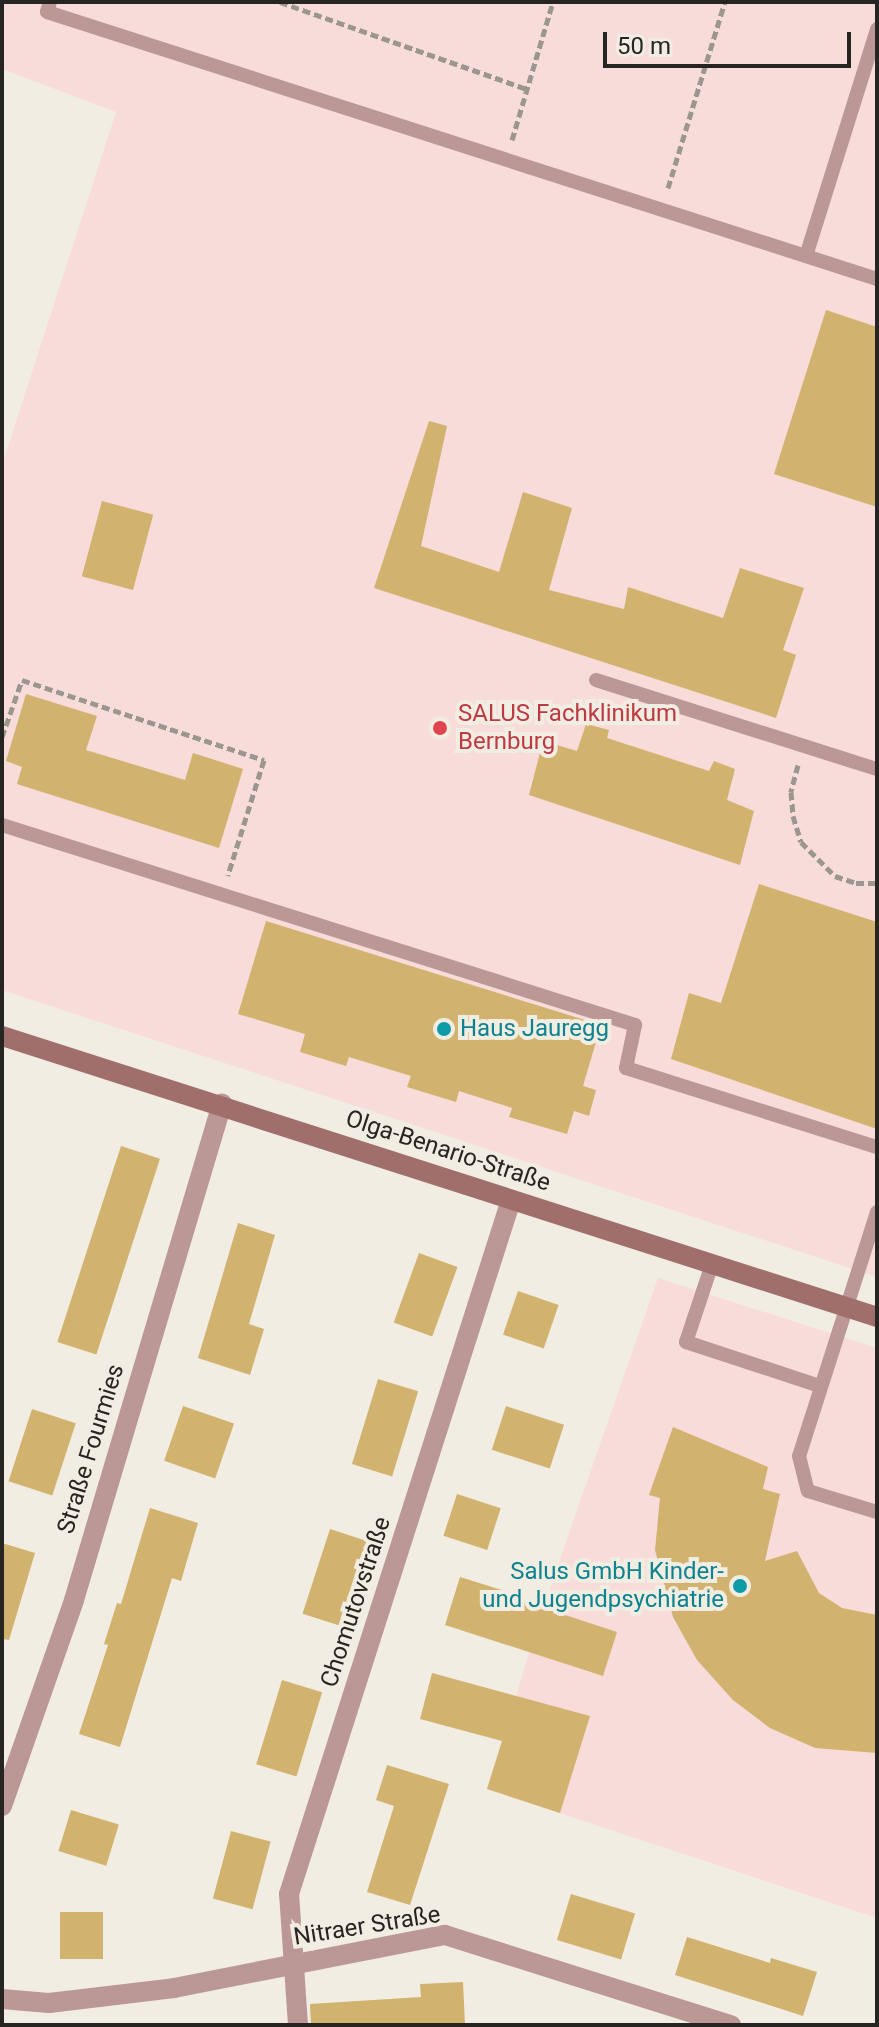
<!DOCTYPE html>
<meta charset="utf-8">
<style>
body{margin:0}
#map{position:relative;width:879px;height:2027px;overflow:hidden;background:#f2ede2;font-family:Roboto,sans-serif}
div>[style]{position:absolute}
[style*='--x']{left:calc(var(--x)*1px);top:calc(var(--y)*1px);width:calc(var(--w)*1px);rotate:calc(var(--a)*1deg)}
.medical>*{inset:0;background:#f7dcda}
.building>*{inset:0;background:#d1b26f;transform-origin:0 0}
.path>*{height:5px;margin-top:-2.5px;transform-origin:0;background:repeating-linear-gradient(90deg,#9b978f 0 8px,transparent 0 12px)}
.lane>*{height:14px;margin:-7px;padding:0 7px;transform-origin:7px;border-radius:7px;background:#bb9896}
.street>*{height:20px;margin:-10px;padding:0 10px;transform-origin:10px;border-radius:10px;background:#bb9896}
.secondary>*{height:20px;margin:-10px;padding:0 10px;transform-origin:10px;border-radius:10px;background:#a06f6c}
.dots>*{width:22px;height:22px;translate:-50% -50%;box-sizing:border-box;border:4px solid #f2ede2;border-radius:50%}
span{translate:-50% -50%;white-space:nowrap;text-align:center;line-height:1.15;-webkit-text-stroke:8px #f2ede2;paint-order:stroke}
.health-label{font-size:24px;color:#be3a42}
.left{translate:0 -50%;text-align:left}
.culture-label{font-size:24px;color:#0d838f}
.right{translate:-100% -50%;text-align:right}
.street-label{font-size:24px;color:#272521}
.frame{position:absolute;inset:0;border:4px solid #272521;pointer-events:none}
.scale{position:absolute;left:603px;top:32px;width:248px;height:36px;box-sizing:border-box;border:4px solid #272521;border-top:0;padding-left:10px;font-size:24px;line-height:28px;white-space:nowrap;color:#272521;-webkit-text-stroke:6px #f2ede2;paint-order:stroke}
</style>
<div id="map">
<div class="medical">
<i style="clip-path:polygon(2px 2px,877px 2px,877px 1277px,2px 990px,2px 465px,116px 112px,2px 69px)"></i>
<i style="clip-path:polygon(658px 1278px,877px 1348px,877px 1918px,487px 1789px,543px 1608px)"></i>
</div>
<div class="building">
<i style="clip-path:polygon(826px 310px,877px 327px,877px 507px,774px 474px)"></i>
<i style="clip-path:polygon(429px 421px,447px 426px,421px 546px,499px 572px,523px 492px,572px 508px,549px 590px,624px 609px,628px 587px,723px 618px,740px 568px,804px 588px,783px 650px,796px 655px,776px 718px,374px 588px)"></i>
<i style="left:102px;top:501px;width:53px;height:78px;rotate:15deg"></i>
<i style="clip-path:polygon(26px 694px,97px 716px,86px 750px,185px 780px,193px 753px,243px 769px,219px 848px,17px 784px,22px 767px,6px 761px)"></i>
<i style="clip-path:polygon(586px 724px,609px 730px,607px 738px,709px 771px,714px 761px,735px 769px,727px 800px,754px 811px,740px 865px,529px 795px,543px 741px,577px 751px)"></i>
<i style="clip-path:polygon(759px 884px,877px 922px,877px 1129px,671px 1059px,689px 993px,721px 1003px)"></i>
<i style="clip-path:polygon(266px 921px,601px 1025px,583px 1086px,596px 1090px,589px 1116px,574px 1111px,567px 1134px,509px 1117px,512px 1108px,459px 1091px,456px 1102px,407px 1087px,411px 1076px,349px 1057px,346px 1066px,300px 1052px,305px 1034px,238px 1014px)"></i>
<i style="left:121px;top:1146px;width:41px;height:206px;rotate:18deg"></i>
<i style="clip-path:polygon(238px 1223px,275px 1235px,249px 1324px,264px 1329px,250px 1375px,198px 1358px)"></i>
<i style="left:419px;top:1253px;width:41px;height:74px;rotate:20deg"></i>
<i style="left:518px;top:1291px;width:43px;height:46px;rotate:19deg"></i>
<i style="left:378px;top:1379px;width:42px;height:89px;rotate:17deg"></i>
<i style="left:183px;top:1406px;width:54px;height:58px;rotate:19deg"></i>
<i style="left:506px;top:1406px;width:61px;height:46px;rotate:18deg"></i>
<i style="left:32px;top:1409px;width:46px;height:76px;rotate:18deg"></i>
<i style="clip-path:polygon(673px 1427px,768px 1467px,763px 1489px,780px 1494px,765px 1561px,797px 1551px,819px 1593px,842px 1608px,877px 1615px,877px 1753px,815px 1748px,770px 1728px,733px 1700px,697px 1660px,673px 1617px,655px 1550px,660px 1498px,649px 1495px)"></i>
<i style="left:457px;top:1494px;width:46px;height:44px;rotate:18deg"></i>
<i style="clip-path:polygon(150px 1508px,198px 1523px,181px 1581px,172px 1578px,120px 1747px,79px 1734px,108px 1645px,104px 1644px,117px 1603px,121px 1604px)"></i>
<i style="left:330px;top:1529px;width:42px;height:89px;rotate:18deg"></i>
<i style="clip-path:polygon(2px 1543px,35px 1553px,9px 1640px,2px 1639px)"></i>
<i style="clip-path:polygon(460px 1577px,508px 1592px,507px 1596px,617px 1632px,603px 1676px,445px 1625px)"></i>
<i style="clip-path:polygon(432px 1673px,590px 1716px,560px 1813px,487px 1789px,502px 1741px,420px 1719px)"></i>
<i style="left:282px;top:1680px;width:42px;height:88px;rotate:17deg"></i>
<i style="clip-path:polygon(387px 1765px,449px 1784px,410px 1905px,367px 1892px,394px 1806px,376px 1800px)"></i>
<i style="left:71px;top:1810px;width:50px;height:43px;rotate:17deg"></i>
<i style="left:231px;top:1831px;width:41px;height:70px;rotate:15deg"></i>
<i style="left:571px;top:1894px;width:67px;height:48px;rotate:17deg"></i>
<i style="left:60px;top:1912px;width:43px;height:47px"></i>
<i style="clip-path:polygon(687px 1937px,770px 1963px,771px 1958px,817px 1972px,803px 2016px,675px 1975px)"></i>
<i style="clip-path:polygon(463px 1982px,465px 2025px,311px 2025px,310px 2004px,421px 1997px,420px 1984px)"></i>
</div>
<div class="path">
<i style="--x:280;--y:2;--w:262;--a:19.4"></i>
<i style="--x:512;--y:140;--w:144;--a:-73.5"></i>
<i style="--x:668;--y:188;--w:195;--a:-73"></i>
<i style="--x:2;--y:737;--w:60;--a:-70.7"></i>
<i style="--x:22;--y:680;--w:255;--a:18.3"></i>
<i style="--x:264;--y:760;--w:121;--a:107.4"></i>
<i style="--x:798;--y:765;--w:28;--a:105"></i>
<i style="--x:791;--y:792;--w:24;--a:85"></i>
<i style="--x:793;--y:816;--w:27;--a:73"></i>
<i style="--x:801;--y:842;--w:48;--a:45"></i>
<i style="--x:835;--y:876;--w:22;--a:18"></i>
<i style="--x:856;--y:883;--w:21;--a:0"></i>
</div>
<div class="lane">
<i style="--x:50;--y:2;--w:10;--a:107"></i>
<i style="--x:47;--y:12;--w:872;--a:17.83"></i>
<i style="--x:806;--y:256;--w:238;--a:-72.6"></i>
<i style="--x:596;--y:680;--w:295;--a:17.6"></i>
<i style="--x:2;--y:825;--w:664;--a:17.53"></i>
<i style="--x:635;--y:1025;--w:44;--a:101.8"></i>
<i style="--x:626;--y:1068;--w:263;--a:17.5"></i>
<i style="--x:877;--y:1212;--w:256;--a:107.7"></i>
<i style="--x:799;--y:1456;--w:36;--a:76"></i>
<i style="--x:808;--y:1491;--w:72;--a:16.9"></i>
<i style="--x:712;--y:1264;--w:82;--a:108.4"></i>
<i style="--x:686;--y:1342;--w:141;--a:18.2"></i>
</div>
<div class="street">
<i style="--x:2;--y:1806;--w:218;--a:-70.7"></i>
<i style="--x:74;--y:1600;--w:518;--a:-73.39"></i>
<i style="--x:2;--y:1999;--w:47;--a:4.9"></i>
<i style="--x:49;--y:2003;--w:126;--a:-6.8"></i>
<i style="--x:174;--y:1988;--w:276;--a:-11.1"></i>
<i style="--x:445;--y:1935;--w:300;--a:17.5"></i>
<i style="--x:298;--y:2025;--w:131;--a:-93.9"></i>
<i style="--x:289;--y:1894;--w:729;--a:-72.26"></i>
</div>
<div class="secondary">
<i style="--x:2;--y:1036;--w:919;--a:17.8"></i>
</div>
<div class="dots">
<i style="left:440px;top:728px;background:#e0444e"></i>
<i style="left:444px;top:1029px;background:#0f9aa8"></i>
<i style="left:740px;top:1586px;background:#0f9aa8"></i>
</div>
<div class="health-label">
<span class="left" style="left:458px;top:728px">SALUS Fachklinikum<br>Bernburg</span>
</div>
<div class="culture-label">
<span class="left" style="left:460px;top:1029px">Haus Jauregg</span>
<span class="right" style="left:724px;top:1586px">Salus GmbH Kinder-<br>und Jugendpsychiatrie</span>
</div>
<div class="street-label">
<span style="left:448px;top:1151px;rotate:18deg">Olga-Benario-Straße</span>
<span style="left:91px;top:1449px;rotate:-73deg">Straße Fourmies</span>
<span style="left:356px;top:1602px;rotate:-72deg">Chomutovstraße</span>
<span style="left:367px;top:1926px;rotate:-9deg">Nitraer Straße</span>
</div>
<div class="frame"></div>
<div class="scale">50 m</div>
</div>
